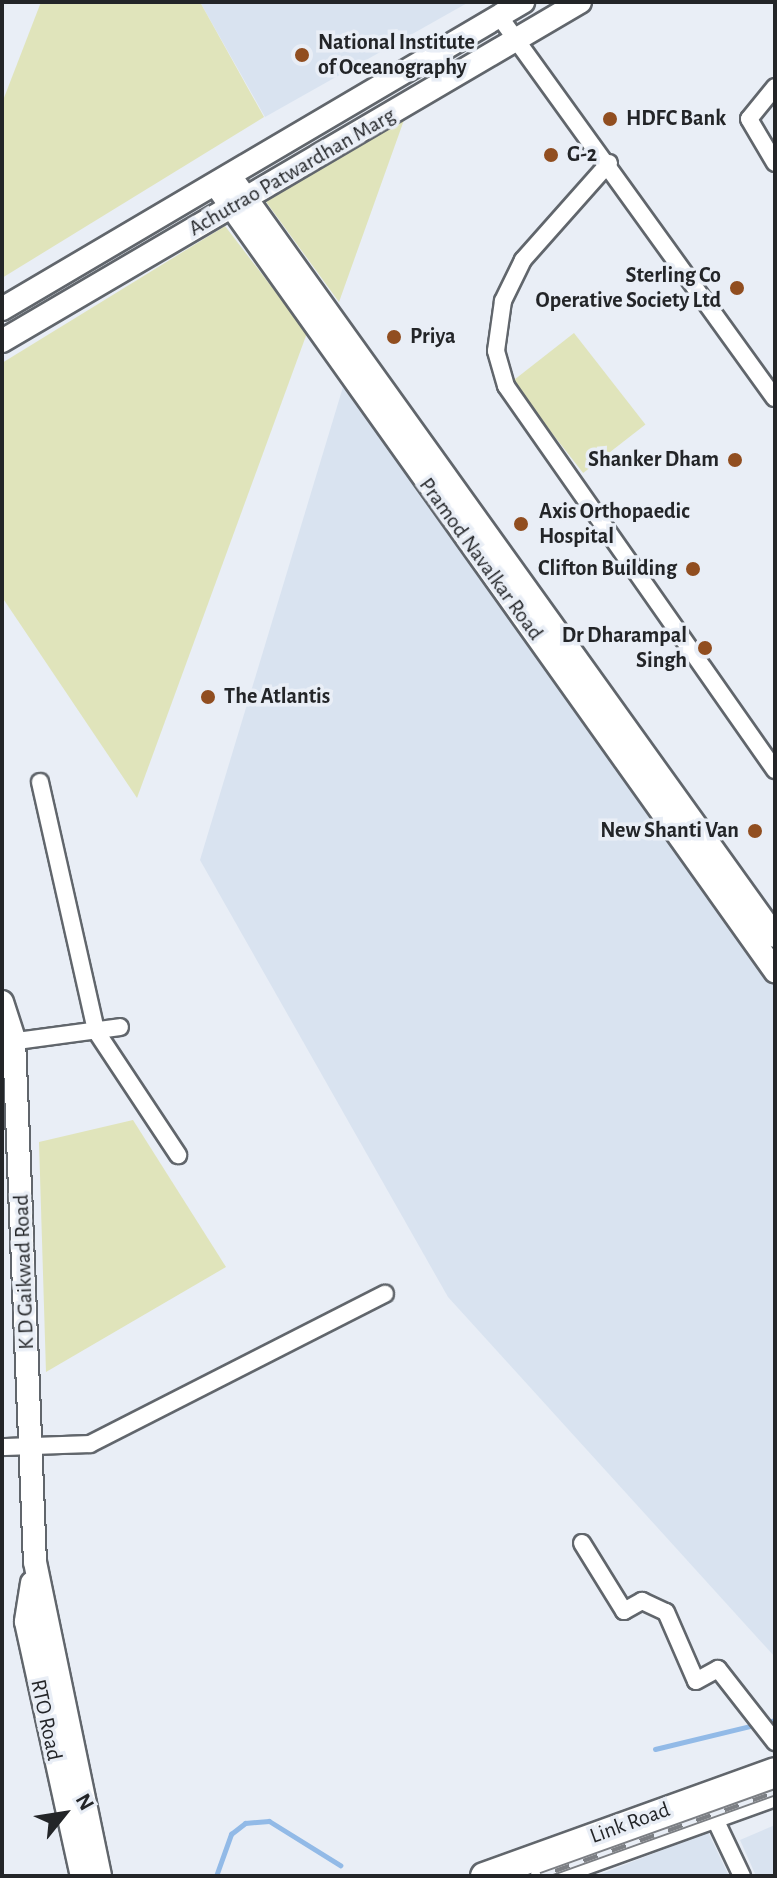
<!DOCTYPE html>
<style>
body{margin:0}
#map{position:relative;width:777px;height:1878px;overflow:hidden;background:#e9eef6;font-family:"Alegreya Sans",sans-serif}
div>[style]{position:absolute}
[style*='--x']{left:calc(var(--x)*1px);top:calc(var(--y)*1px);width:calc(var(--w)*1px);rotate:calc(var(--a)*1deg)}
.built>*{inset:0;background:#d9e3f0}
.green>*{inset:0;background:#e0e4bb;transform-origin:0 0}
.stream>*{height:5px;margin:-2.5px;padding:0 2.5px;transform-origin:2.5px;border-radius:2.5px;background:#92bae7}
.roads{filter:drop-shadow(2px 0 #61666c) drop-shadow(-2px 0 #61666c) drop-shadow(0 2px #61666c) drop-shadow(0 -2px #61666c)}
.street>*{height:16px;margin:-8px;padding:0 8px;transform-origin:8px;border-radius:8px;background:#fff}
.secondary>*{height:22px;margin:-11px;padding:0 11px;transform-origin:11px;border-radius:11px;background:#fff}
.primary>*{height:26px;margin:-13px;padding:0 13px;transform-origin:13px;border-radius:13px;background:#fff}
.rail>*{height:8px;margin-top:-4px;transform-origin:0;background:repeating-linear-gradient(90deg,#e9eef6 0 15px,#7c7f84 0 30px);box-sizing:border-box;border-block:2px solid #7c7f84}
.dots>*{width:22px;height:22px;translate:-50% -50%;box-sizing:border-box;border:4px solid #e9eef6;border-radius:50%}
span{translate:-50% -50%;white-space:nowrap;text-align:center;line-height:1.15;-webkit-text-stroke:7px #e9eef6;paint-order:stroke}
.poi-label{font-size:22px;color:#232528;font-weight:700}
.left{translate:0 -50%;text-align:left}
.right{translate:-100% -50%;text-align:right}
.street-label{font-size:22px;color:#232528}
.frame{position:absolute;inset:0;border:4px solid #232528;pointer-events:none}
.north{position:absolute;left:24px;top:1774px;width:80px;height:80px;-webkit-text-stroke:6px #e9eef6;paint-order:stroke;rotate:60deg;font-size:22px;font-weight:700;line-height:32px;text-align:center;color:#232528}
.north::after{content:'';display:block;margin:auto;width:28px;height:36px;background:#232528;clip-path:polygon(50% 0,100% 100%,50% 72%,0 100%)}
</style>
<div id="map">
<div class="built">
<i style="clip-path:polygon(200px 2px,469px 2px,265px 117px)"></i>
<i style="clip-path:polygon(343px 387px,775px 982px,775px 1657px,448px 1297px,200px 860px)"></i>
<i style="clip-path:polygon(775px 1825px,775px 1876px,756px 1876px,740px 1840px)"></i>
<i style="clip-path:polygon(708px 1832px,729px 1876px,596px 1876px)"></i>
</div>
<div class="green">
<i style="clip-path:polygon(41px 2px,200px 2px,264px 117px,2px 278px,2px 103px)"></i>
<i style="clip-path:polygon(404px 120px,339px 302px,264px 199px)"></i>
<i style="clip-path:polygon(225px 226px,307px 333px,137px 798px,2px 597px,2px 363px)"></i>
<i style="left:574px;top:333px;width:116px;height:79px;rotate:52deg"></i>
<i style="clip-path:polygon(133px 1120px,226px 1267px,46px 1372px,39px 1142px)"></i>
</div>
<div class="stream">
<i style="--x:655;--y:1749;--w:123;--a:-13.6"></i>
<i style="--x:216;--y:1876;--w:45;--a:-70.3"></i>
<i style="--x:231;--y:1834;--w:18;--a:-38"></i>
<i style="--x:245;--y:1823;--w:24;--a:-5"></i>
<i style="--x:269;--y:1821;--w:84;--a:31.8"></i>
</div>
<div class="roads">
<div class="street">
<i style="--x:499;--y:16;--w:471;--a:54.2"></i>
<i style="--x:775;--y:87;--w:41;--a:129.1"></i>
<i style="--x:749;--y:119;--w:51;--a:59.4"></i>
<i style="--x:609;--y:163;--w:130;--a:131.6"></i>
<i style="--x:523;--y:260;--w:46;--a:116"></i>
<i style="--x:503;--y:301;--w:50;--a:98"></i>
<i style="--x:496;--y:351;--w:36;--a:74"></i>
<i style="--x:506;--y:386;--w:469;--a:55"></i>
<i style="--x:40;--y:782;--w:255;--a:77.3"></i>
<i style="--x:96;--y:1031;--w:149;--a:56.5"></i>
<i style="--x:2;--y:1043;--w:119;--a:-7.7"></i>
<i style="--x:2;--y:1447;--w:88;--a:-2"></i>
<i style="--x:90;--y:1444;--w:331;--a:-27"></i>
<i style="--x:582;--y:1543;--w:80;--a:58.3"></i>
<i style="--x:624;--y:1611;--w:21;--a:-29"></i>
<i style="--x:642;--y:1601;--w:26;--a:25"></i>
<i style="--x:666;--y:1612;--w:75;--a:66.5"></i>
<i style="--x:696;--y:1681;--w:25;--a:-29"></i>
<i style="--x:718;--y:1669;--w:93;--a:52"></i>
<i style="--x:713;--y:1815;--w:68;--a:64.6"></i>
</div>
<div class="secondary">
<i style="--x:230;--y:176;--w:935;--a:54.36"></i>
<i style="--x:216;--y:185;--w:965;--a:54.58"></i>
<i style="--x:2;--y:309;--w:605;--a:-30.51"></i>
<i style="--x:2;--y:341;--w:670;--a:-30.39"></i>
<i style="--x:2;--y:1002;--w:40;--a:72"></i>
<i style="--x:14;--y:1040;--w:522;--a:87.7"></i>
<i style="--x:35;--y:1562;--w:321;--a:78.3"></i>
<i style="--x:32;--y:1583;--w:39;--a:99"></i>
<i style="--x:26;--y:1622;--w:260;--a:77.6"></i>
</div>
<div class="primary">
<i style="--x:484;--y:1876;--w:309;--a:-19.8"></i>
<i style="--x:544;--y:1876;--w:245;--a:-19.8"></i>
</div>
</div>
<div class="rail">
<i style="--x:541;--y:1876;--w:249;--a:-19.7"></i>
</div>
<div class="dots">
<i style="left:302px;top:55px;background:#914e20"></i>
<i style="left:610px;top:119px;background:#914e20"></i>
<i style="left:551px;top:155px;background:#914e20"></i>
<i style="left:737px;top:288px;background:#914e20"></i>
<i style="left:394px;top:337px;background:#914e20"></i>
<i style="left:735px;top:460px;background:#914e20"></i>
<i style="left:521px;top:524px;background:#914e20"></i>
<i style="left:693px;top:569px;background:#914e20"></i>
<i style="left:705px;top:648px;background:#914e20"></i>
<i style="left:208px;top:697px;background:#914e20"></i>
<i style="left:755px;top:831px;background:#914e20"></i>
</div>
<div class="poi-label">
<span class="left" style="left:318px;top:55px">National Institute<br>of Oceanography</span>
<span class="left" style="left:626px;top:119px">HDFC Bank</span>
<span class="left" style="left:567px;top:155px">G-2</span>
<span class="right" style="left:721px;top:288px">Sterling Co<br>Operative Society Ltd</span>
<span class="left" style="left:410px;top:337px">Priya</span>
<span class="right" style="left:719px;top:460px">Shanker Dham</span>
<span class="left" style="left:539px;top:524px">Axis Orthopaedic<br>Hospital</span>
<span class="right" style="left:677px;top:569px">Clifton Building</span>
<span class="right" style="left:687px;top:648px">Dr Dharampal<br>Singh</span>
<span class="left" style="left:224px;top:697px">The Atlantis</span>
<span class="right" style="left:739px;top:831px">New Shanti Van</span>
</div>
<div class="street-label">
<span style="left:292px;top:172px;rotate:-30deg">Achutrao Patwardhan Marg</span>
<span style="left:481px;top:559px;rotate:54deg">Pramod Navalkar Road</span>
<span style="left:24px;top:1272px;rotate:-92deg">K D Gaikwad Road</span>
<span style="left:46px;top:1720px;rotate:78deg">RTO Road</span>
<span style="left:630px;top:1823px;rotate:-20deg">Link Road</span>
</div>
<div class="frame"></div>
<div class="north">N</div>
</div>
